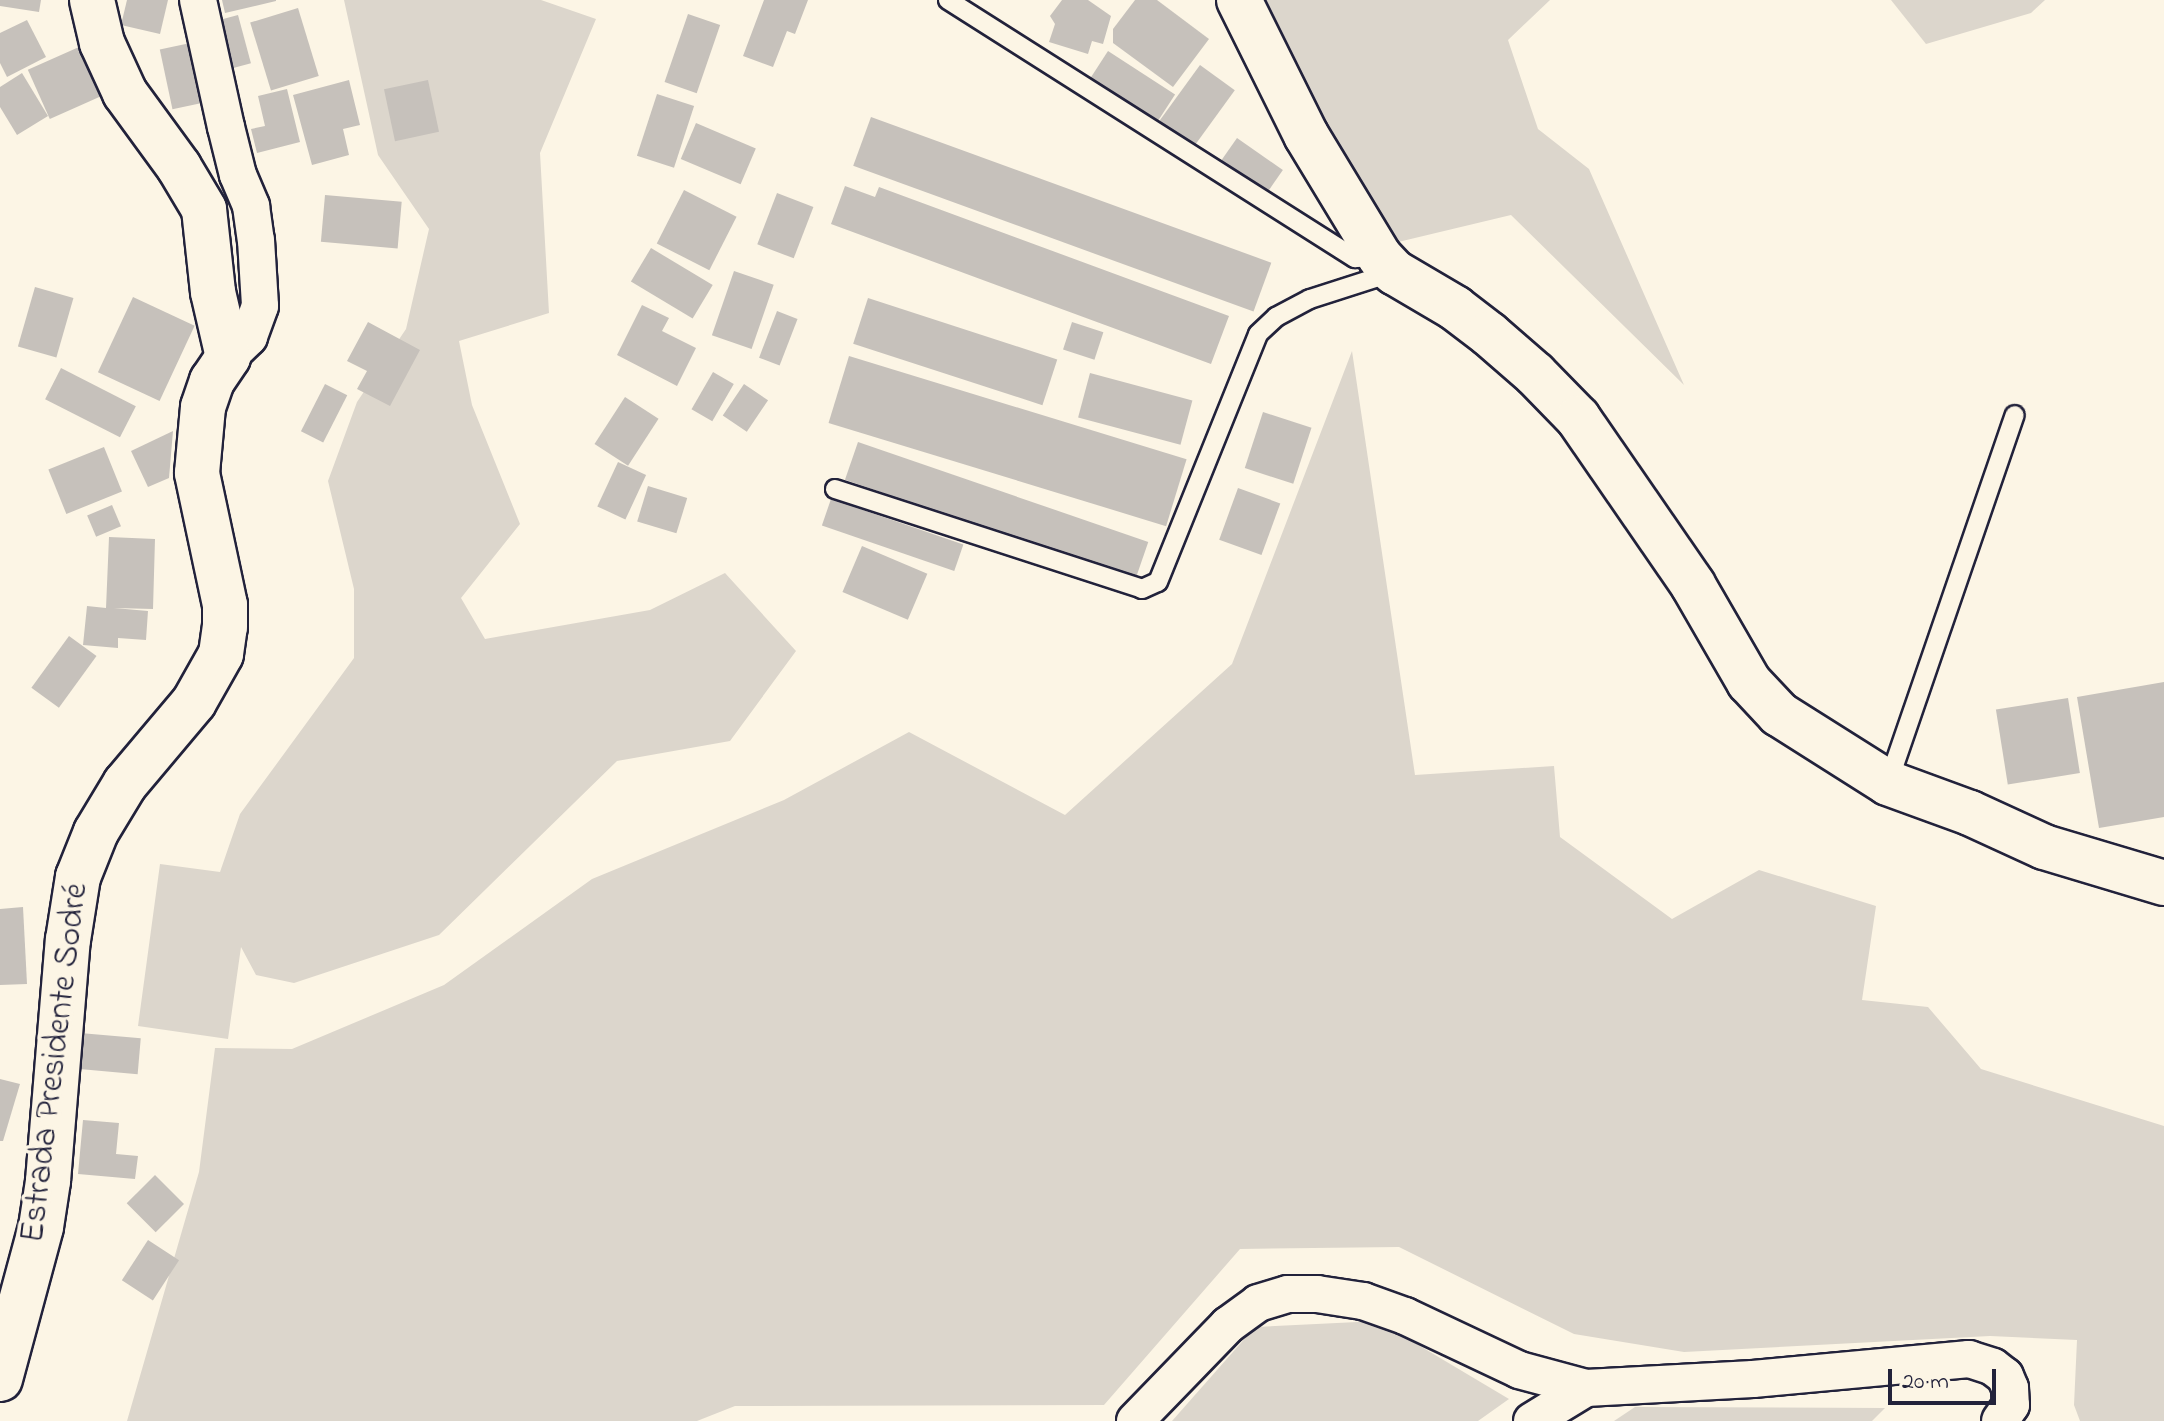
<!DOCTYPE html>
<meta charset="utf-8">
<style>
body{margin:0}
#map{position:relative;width:2164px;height:1421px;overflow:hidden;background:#fcf5e5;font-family:"Indie Flower",sans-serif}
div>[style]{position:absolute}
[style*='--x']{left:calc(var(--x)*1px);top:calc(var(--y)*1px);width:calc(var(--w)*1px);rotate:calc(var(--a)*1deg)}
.green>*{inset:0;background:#dcd6cc}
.building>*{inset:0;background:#c6c1bb;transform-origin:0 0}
.roads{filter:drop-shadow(2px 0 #22223b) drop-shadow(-2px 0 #22223b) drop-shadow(0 2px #22223b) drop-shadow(0 -2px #22223b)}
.service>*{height:18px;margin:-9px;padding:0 9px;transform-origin:9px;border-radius:9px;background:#fcf5e5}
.minor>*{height:36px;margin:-18px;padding:0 18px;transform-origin:18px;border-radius:18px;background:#fcf5e5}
.tertiary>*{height:44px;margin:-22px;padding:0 22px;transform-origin:22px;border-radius:22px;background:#fcf5e5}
span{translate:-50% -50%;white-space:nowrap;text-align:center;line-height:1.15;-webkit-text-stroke:7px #fcf5e5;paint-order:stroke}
.street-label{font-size:34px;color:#22223b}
.scale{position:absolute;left:1888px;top:1369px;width:108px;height:36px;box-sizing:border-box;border:4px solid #22223b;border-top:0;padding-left:10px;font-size:24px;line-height:28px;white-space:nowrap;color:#22223b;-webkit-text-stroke:6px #fcf5e5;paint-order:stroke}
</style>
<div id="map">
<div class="green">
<i style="clip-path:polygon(344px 0,541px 0,596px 19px,540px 153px,549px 313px,459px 341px,472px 405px,520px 524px,461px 598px,485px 639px,650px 610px,725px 573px,796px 651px,730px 741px,617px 761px,439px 935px,294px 983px,256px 975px,241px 947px,228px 1039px,138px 1026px,160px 864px,220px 872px,240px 814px,354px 658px,354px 589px,328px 481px,357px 402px,406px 329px,429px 229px,378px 155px)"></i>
<i style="clip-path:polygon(1250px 0,1550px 0,1508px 40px,1538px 129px,1589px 169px,1684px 385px,1511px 215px,1394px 243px)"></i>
<i style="clip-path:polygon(1891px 0,2045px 0,2031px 13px,1926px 44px)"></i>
<i style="clip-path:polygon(1352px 351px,1415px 775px,1554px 766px,1560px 837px,1672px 919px,1759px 870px,1876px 906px,1862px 1000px,1928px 1007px,1981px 1069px,2164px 1126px,2164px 1421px,2080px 1421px,2074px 1405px,2077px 1340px,1990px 1336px,1684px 1352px,1574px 1334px,1399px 1247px,1240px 1249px,1104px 1405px,735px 1406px,697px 1421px,127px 1421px,199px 1172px,215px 1048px,292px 1049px,444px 985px,592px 879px,784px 800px,909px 732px,1065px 815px,1232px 664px)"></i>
<i style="clip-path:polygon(1378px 1321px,1509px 1399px,1478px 1421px,1172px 1421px,1255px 1327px)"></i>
<i style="clip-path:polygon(1635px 1407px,1885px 1408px,1872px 1421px,1614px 1421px)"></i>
</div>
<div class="building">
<i style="clip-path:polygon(0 0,41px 0,39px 12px,0 6px)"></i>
<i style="clip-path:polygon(127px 0,168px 0,160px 34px,121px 25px)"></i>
<i style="clip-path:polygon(222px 0,276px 0,276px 1px,225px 13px)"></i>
<i style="clip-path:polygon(764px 0,808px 0,795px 34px,787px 31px,773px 67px,743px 56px)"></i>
<i style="clip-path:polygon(1062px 0,1088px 0,1111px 16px,1103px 44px,1092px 41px,1088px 54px,1049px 42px,1055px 24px,1050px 16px)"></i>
<i style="clip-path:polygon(1135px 0,1157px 0,1209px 39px,1173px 87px,1113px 43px,1113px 29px)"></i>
<i style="left:298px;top:8px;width:71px;height:50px;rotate:73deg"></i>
<i style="left:688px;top:14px;width:34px;height:72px;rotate:19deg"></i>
<i style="left:238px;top:15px;width:50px;height:25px;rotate:75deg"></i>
<i style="clip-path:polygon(27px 20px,46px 57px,7px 77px,0 63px,0 33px)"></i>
<i style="left:195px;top:42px;width:61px;height:36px;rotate:78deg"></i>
<i style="left:79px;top:47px;width:54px;height:56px;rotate:66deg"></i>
<i style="left:1108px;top:51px;width:80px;height:39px;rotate:33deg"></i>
<i style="left:1200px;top:65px;width:43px;height:76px;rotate:36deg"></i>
<i style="clip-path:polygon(22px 73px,48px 116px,17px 135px,0 107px,0 87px)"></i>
<i style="clip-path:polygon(349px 80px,360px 125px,343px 129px,349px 155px,312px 165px,293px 95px)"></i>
<i style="left:428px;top:80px;width:53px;height:45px;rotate:78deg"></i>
<i style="clip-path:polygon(287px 89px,300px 142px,257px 153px,251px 129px,265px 126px,258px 96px)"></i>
<i style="left:657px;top:94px;width:39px;height:65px;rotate:18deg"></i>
<i style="left:871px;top:117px;width:426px;height:52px;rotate:20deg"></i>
<i style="left:696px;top:123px;width:65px;height:39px;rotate:23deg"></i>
<i style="left:1237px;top:138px;width:56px;height:29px;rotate:35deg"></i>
<i style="clip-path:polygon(845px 186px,875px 197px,879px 187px,1229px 316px,1211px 364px,831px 224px)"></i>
<i style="left:684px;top:190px;width:59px;height:60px;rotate:27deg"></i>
<i style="left:777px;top:193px;width:39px;height:55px;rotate:21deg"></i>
<i style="left:325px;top:195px;width:77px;height:47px;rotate:5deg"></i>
<i style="left:651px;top:248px;width:72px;height:39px;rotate:31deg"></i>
<i style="left:734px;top:271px;width:42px;height:68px;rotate:19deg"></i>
<i style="left:35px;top:287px;width:40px;height:62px;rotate:16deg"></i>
<i style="left:133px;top:297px;width:68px;height:83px;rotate:25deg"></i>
<i style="left:868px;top:298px;width:199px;height:48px;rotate:18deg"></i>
<i style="clip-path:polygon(642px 305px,669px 318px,662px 331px,696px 348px,677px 386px,617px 355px)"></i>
<i style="left:777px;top:311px;width:22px;height:50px;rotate:21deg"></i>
<i style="clip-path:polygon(368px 322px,420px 350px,390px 406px,357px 389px,367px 371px,347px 361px)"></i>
<i style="left:1072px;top:322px;width:33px;height:29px;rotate:18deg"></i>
<i style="left:849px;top:356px;width:353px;height:70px;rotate:17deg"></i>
<i style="left:61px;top:368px;width:84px;height:35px;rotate:27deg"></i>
<i style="left:713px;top:372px;width:24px;height:43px;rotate:30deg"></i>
<i style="left:1090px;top:373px;width:106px;height:46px;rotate:15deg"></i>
<i style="left:325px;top:384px;width:25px;height:53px;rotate:27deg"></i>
<i style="left:744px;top:384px;width:29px;height:38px;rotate:34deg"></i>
<i style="left:625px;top:397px;width:40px;height:56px;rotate:33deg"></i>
<i style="left:1263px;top:412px;width:51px;height:59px;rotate:18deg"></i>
<i style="clip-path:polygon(173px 431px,169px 478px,148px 487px,131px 451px)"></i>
<i style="left:858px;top:442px;width:307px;height:40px;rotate:19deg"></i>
<i style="left:104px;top:447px;width:48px;height:60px;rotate:68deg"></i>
<i style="left:618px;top:462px;width:31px;height:49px;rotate:25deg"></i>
<i style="left:648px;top:486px;width:41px;height:37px;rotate:17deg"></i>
<i style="left:1238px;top:488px;width:45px;height:55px;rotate:20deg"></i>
<i style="left:831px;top:499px;width:140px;height:28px;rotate:19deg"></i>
<i style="left:112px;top:505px;width:23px;height:27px;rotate:67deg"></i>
<i style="clip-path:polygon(109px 537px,155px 539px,153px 609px,114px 608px,148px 611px,146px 640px,118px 638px,118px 648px,83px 645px,87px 606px,106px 608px)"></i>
<i style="left:862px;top:546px;width:71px;height:50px;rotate:23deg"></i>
<i style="left:69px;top:636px;width:34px;height:64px;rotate:36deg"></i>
<i style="clip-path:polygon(2164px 682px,2164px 817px,2099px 828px,2077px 697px)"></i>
<i style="left:2068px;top:698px;width:76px;height:73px;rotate:81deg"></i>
<i style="clip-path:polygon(23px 907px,27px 984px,0 985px,0 909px)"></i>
<i style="left:80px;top:1033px;width:61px;height:36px;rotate:5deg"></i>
<i style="clip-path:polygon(0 1079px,20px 1084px,3px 1141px,0 1141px)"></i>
<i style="clip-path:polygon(83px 1120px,119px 1123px,116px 1154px,138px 1156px,135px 1179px,78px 1174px)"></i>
<i style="left:155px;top:1175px;width:41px;height:40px;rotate:45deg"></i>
<i style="left:148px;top:1240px;width:37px;height:48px;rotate:33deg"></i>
</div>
<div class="roads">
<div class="service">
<i style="--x:948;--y:0;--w:482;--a:32.4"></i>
<i style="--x:1355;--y:258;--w:23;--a:-2"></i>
<i style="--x:835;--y:489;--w:323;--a:18"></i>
<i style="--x:1142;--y:589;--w:17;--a:-24"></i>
<i style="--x:1158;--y:582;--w:267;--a:-68"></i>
<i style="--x:1258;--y:334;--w:25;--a:-43"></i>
<i style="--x:1276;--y:317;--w:38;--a:-28"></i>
<i style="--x:1310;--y:299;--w:85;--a:-17.8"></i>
<i style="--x:1888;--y:783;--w:389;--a:-71"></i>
</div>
<div class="minor">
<i style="--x:198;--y:0;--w:130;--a:77.6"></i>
<i style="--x:226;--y:127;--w:49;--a:76"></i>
<i style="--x:238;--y:175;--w:34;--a:67"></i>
<i style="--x:251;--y:206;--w:34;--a:82"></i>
<i style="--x:256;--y:240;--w:66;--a:86.5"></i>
<i style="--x:260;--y:306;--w:33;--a:110"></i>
<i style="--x:249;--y:337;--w:29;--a:136"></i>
<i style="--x:1135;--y:1421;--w:134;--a:-45.9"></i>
<i style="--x:1228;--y:1325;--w:37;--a:-36"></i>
<i style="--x:1258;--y:1303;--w:31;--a:-17"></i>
<i style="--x:1288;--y:1294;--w:29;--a:0"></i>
<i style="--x:1317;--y:1294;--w:47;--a:8.7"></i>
<i style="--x:1363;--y:1301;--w:45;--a:19.7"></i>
<i style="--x:1405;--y:1316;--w:126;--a:25.3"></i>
<i style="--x:1519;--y:1370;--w:69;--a:15"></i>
<i style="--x:1586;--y:1388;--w:167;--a:-3.1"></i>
<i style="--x:1753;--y:1379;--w:217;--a:-5.3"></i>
<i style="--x:1969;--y:1359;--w:25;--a:18"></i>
<i style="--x:1993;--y:1367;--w:15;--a:37"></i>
<i style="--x:2005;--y:1376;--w:13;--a:67"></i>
<i style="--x:2010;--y:1388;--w:17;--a:87"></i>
<i style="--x:2011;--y:1405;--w:19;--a:125"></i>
<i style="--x:1532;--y:1421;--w:63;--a:-31.4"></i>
</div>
<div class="tertiary">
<i style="--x:1239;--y:0;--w:151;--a:63.6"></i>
<i style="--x:1306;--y:135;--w:143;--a:58.8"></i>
<i style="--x:1380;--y:257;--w:21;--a:47"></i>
<i style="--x:1394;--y:272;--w:71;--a:30.5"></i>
<i style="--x:1455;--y:308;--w:43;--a:37.4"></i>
<i style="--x:1489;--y:334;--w:61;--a:41"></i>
<i style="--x:1535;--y:374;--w:62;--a:45.7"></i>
<i style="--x:1578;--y:418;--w:203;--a:55.4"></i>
<i style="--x:1693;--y:585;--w:112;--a:60"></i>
<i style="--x:1749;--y:682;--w:44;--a:46.8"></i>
<i style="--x:1779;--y:714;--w:129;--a:32.3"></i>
<i style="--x:1888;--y:783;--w:87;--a:20.1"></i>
<i style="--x:1970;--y:813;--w:81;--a:24.7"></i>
<i style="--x:2044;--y:847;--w:125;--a:16.7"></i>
<i style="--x:0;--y:1379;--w:157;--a:-74.9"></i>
<i style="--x:41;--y:1227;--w:47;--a:-81.3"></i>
<i style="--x:48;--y:1181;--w:242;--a:-85.3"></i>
<i style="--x:68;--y:940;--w:64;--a:-81"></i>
<i style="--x:78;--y:877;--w:48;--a:-68.2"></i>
<i style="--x:96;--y:832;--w:56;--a:-58.9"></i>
<i style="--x:125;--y:784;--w:107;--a:-49.9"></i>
<i style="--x:194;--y:702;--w:55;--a:-60.6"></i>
<i style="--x:221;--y:654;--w:27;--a:-82"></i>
<i style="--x:225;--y:627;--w:22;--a:-90"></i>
<i style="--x:225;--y:605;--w:135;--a:-102"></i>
<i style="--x:197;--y:473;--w:66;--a:-84.8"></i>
<i style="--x:203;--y:407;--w:28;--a:-71"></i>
<i style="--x:212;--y:381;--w:29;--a:-56"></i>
<i style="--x:228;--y:357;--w:67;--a:-103"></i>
<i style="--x:213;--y:292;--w:83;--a:-96.2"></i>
<i style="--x:204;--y:209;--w:49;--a:-120.8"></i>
<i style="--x:179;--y:167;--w:92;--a:-126.1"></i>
<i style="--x:125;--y:93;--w:55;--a:-114.7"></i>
<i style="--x:102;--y:43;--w:44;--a:-103.1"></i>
</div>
</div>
<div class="street-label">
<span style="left:56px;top:1063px;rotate:-83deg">Estrada Presidente Sodré</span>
</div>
<div class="scale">20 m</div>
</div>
